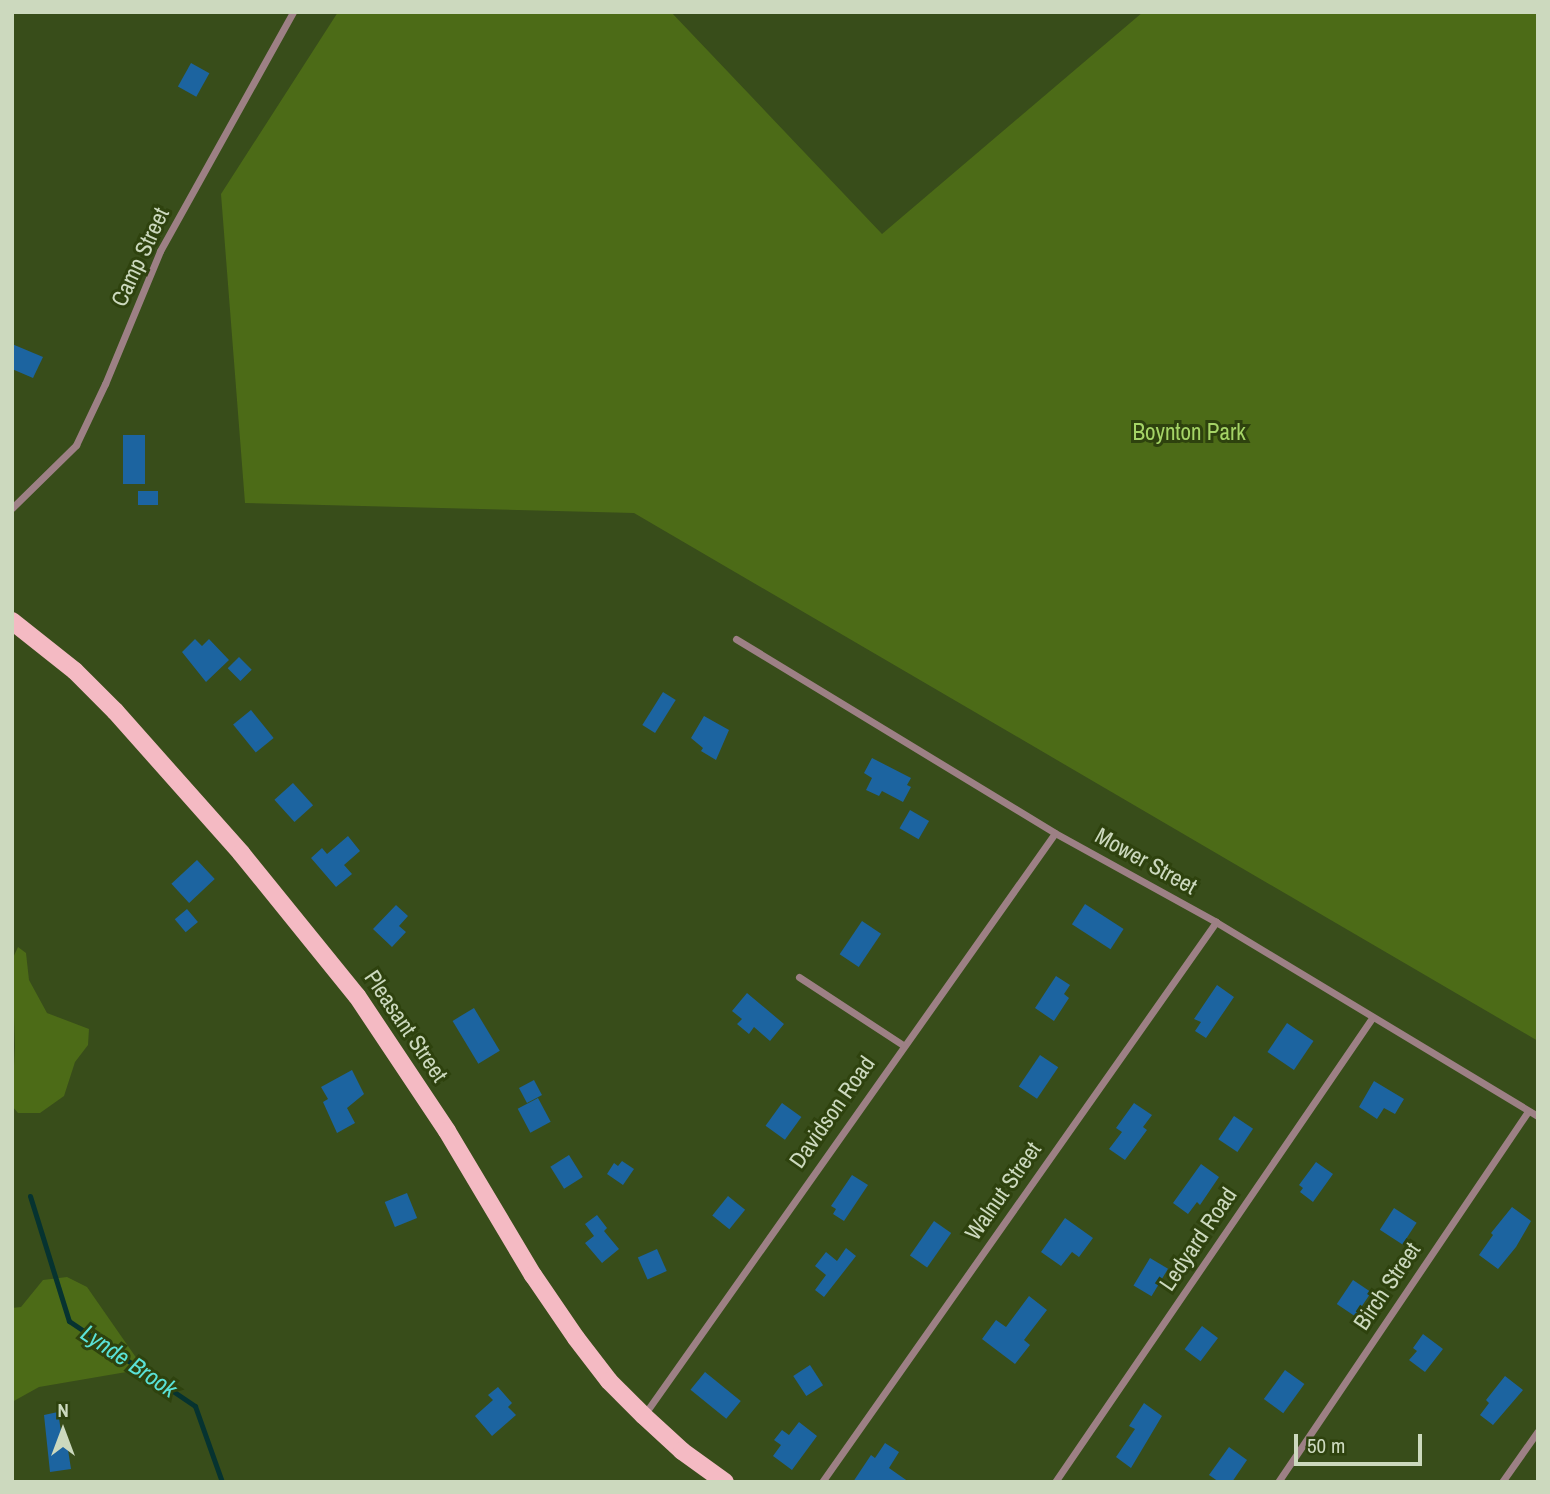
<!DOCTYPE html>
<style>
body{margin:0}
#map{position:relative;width:1550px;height:1494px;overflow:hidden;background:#384d1a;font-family:"Archivo Narrow",sans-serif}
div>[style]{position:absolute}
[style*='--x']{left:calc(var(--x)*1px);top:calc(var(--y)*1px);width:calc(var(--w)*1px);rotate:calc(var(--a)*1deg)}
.green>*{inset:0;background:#4c6b17}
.stream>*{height:5px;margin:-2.5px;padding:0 2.5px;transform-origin:2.5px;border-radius:2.5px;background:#063330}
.building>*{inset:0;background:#1c64a0;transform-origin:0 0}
.street>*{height:7px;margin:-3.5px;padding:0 3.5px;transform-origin:3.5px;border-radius:3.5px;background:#9d8085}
.primary>*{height:18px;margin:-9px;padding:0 9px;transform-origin:9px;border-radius:9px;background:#f4bac3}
span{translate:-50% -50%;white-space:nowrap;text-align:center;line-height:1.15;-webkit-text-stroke:6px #2e420e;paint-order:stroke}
.street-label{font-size:23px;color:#ccd9be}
.park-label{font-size:23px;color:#a5d466}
.water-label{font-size:24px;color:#5ae2d8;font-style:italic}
.frame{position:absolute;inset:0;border:14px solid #ccd9be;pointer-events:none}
.north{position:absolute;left:28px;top:1396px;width:70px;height:70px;-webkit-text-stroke:5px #2e420e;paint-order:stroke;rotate:0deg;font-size:19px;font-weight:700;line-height:28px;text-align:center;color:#ccd9be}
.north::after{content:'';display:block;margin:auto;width:24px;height:32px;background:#ccd9be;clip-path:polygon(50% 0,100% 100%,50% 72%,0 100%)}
.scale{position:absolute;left:1294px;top:1434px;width:128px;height:32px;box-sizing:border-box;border:4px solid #ccd9be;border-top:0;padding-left:9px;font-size:21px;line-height:24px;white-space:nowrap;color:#ccd9be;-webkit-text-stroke:5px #2e420e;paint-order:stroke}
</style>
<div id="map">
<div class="green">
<i style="clip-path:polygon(338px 12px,671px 12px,882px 234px,1143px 12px,1538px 12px,1538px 1041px,634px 513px,245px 503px,221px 194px)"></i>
<i style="clip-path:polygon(18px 947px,26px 953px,29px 980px,47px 1013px,89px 1029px,88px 1045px,75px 1062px,64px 1096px,40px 1113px,18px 1113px,12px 1106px,15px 1046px,12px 960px)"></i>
<i style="clip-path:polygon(67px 1277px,87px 1287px,144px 1369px,39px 1387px,12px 1402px,12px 1308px,21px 1307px,43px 1280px)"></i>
</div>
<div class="stream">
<i style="--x:30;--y:1196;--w:131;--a:72.7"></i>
<i style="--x:69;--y:1321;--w:152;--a:34"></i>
<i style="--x:195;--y:1406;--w:81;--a:70.4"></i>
</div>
<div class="building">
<i style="left:191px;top:63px;width:21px;height:27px;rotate:29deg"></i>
<i style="clip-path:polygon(12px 344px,43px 357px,33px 378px,12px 369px)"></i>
<i style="left:123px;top:435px;width:22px;height:49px"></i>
<i style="left:138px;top:491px;width:20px;height:14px"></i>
<i style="clip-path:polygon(195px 639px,202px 646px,209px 639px,229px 660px,206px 682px,182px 652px)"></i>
<i style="left:239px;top:657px;width:18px;height:16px;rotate:45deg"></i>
<i style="left:663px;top:692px;width:15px;height:39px;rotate:32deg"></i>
<i style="left:251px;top:710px;width:36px;height:23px;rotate:51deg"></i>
<i style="clip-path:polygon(704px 716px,729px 730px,716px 760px,701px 751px,703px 748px,691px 738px)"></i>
<i style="clip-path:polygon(872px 758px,911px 778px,907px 785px,911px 787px,903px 802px,882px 791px,879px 796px,866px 790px,872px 778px,864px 773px)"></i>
<i style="left:293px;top:783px;width:30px;height:25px;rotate:48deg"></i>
<i style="left:910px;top:810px;width:22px;height:21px;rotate:30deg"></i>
<i style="clip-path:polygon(348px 836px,360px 851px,344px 865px,352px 874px,336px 887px,311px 858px,322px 848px,327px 854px)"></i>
<i style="left:197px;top:860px;width:26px;height:35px;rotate:47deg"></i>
<i style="left:1085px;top:904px;width:46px;height:24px;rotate:33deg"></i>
<i style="clip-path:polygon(396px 905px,408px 916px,399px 926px,406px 932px,392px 947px,373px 929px)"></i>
<i style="left:187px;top:909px;width:17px;height:16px;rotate:50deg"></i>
<i style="left:862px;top:921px;width:23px;height:40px;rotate:34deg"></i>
<i style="clip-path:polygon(1056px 976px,1070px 985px,1064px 994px,1069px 998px,1054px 1021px,1035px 1008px)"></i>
<i style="clip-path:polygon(1217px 985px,1234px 997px,1206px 1038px,1195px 1031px,1201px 1022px,1194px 1019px)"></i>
<i style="clip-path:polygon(747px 993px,784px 1024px,770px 1041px,754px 1027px,749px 1034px,737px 1024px,742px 1019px,732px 1011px)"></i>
<i style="left:474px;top:1008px;width:50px;height:25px;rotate:59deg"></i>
<i style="left:1287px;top:1023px;width:32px;height:35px;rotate:34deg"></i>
<i style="left:1040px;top:1055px;width:22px;height:38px;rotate:34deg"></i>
<i style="clip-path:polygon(352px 1070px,364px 1094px,347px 1108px,355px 1123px,337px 1133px,323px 1102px,328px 1099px,321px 1087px)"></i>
<i style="left:534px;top:1080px;width:17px;height:17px;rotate:62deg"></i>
<i style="clip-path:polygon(1374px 1081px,1404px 1099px,1395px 1114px,1384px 1108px,1377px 1119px,1359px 1107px)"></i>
<i style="left:538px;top:1098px;width:27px;height:23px;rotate:62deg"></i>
<i style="left:782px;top:1103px;width:24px;height:28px;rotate:36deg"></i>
<i style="clip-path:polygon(1134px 1103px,1152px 1115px,1143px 1127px,1147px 1130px,1125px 1160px,1109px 1149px,1122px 1132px,1116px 1128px)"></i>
<i style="left:1234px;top:1116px;width:23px;height:28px;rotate:34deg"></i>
<i style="left:569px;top:1155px;width:26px;height:22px;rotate:58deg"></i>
<i style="clip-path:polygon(622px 1161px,634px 1169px,623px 1185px,607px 1174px,614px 1163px,618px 1166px)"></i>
<i style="clip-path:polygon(1316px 1162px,1333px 1174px,1313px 1202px,1300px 1192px,1303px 1188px,1299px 1185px)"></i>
<i style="clip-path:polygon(1201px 1164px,1219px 1177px,1200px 1205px,1197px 1202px,1188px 1214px,1173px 1203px)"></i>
<i style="clip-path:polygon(852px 1175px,868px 1185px,844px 1221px,833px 1214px,836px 1209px,831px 1206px)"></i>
<i style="left:407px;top:1193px;width:27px;height:24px;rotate:68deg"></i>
<i style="left:728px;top:1196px;width:22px;height:25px;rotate:39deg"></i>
<i style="clip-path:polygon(1512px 1207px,1531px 1221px,1516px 1247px,1498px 1269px,1479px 1255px,1493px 1235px,1491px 1233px)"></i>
<i style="left:1394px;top:1208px;width:27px;height:26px;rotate:33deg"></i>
<i style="clip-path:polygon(597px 1215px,607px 1228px,604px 1231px,619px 1249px,602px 1263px,585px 1243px,594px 1236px,585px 1224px)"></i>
<i style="clip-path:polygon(1065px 1218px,1093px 1238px,1079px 1257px,1072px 1252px,1061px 1266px,1041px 1252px)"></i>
<i style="left:934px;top:1221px;width:21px;height:42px;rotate:35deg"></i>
<i style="clip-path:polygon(846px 1248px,856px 1256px,824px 1297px,815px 1290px,826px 1275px,815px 1266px,826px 1252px,837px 1261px)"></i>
<i style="left:657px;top:1249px;width:24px;height:21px;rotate:66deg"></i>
<i style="left:1150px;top:1258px;width:21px;height:32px;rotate:31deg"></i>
<i style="left:1353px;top:1280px;width:22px;height:29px;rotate:34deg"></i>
<i style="clip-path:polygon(1029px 1296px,1047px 1310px,1024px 1340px,1030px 1345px,1015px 1364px,982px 1339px,996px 1320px,1006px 1327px)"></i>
<i style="left:1202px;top:1326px;width:20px;height:29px;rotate:37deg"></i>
<i style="clip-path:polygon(1423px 1334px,1443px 1349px,1425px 1372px,1409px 1360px,1417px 1351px,1413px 1348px)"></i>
<i style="left:810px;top:1365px;width:24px;height:20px;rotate:57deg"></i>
<i style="left:1285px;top:1370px;width:24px;height:36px;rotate:36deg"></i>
<i style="left:705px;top:1372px;width:46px;height:23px;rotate:39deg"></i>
<i style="clip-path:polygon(1505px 1376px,1523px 1390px,1493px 1425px,1480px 1415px,1489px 1403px,1486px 1400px)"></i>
<i style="clip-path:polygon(498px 1387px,512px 1403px,508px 1407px,516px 1415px,492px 1436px,475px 1416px,493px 1400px,488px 1395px)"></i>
<i style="clip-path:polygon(1144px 1403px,1162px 1416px,1131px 1468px,1116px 1457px,1135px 1429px,1129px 1426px)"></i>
<i style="clip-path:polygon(58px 1412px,62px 1438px,66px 1437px,71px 1469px,50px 1472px,44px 1415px)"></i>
<i style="clip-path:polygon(799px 1422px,817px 1436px,792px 1470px,773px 1456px,781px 1445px,774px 1440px,782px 1430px,789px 1435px)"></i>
<i style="clip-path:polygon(885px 1443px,899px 1452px,889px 1468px,909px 1482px,853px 1482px,871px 1455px,875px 1458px)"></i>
<i style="clip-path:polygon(1229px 1447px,1247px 1460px,1232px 1482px,1219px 1482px,1209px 1475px)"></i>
</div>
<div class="street">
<i style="--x:12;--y:508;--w:90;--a:-44.5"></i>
<i style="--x:76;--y:445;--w:68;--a:-64.6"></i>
<i style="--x:105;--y:384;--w:144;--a:-67.5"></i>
<i style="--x:160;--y:251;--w:274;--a:-60.9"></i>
<i style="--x:736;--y:639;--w:373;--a:31.3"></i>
<i style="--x:1055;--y:833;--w:184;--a:28.9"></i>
<i style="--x:1216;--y:922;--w:376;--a:31.1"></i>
<i style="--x:799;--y:977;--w:124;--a:33.2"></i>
<i style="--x:644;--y:1415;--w:712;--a:-54.77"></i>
<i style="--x:822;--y:1482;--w:685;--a:-54.87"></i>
<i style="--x:1055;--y:1482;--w:562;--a:-55.66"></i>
<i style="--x:1278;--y:1482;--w:447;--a:-56"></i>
<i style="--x:1502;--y:1482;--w:62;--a:-54.8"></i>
</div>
<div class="primary">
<i style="--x:12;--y:621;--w:80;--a:38.4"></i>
<i style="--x:75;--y:671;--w:57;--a:45"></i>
<i style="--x:115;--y:711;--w:190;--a:48.4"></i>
<i style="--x:241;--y:853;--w:184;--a:51"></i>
<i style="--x:357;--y:996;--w:162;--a:56.3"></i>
<i style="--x:447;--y:1131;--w:168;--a:59.2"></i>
<i style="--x:533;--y:1275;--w:76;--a:55.7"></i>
<i style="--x:576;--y:1338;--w:54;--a:52.5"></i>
<i style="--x:609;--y:1381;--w:49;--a:45"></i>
<i style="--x:644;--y:1416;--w:52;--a:42.6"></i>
<i style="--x:682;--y:1451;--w:53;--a:35.8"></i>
</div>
<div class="street-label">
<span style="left:140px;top:257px;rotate:-65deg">Camp Street</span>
<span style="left:1146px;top:861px;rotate:29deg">Mower Street</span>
<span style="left:406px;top:1026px;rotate:56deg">Pleasant Street</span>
<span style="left:832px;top:1112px;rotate:-55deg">Davidson Road</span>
<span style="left:1003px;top:1191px;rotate:-55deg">Walnut Street</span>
<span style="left:1198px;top:1239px;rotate:-56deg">Ledyard Road</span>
<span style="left:1387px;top:1286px;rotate:-56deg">Birch Street</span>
</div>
<div class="park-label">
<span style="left:1189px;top:432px">Boynton Park</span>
</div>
<div class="water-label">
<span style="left:129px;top:1361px;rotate:34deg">Lynde Brook</span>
</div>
<div class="frame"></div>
<div class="north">N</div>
<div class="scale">50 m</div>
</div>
